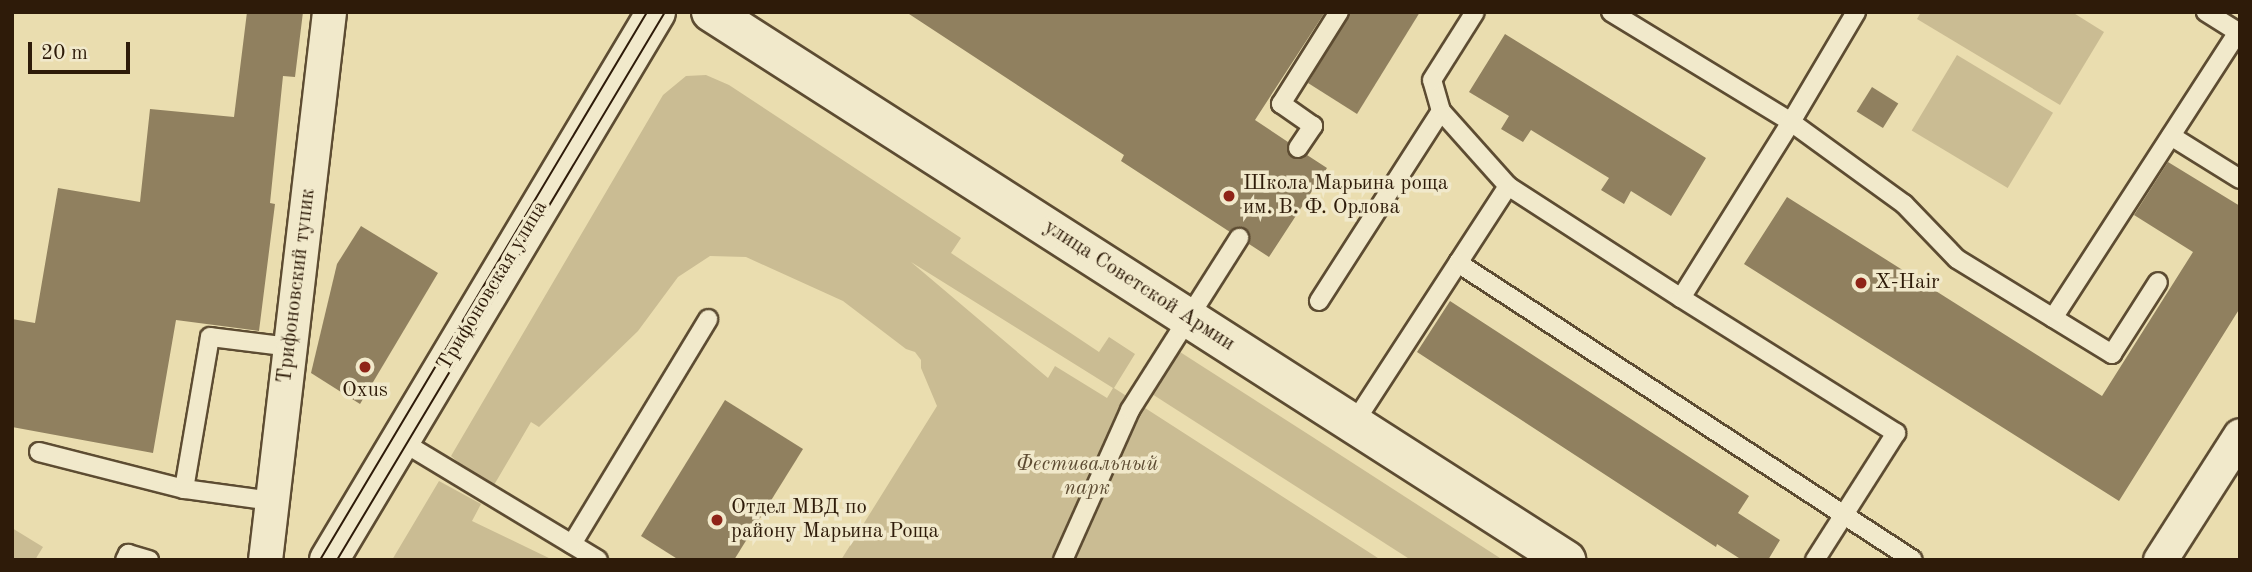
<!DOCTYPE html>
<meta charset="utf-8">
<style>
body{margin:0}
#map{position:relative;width:2252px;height:572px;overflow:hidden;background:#eaddaf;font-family:"Old Standard TT",serif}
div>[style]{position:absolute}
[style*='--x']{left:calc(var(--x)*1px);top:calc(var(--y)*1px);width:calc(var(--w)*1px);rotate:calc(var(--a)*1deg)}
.green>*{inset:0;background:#cabc93;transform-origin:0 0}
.building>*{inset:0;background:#90805f;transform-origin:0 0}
.roads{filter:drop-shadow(2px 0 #5d4c32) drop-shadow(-2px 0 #5d4c32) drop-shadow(0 2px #5d4c32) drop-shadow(0 -2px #5d4c32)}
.service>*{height:18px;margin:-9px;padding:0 9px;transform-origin:9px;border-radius:9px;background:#f1e9cb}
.minor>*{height:33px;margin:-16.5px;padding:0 16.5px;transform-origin:16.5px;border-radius:16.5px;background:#f1e9cb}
.tertiary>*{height:38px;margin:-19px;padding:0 19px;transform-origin:19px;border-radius:19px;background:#f1e9cb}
.secondary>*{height:38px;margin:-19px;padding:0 19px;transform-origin:19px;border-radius:19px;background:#f1e9cb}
.tram>*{height:2px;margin:-1px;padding:0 1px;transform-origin:1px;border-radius:1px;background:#2e1b09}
.dots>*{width:19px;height:19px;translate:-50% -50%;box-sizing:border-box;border:4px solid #f1e9cb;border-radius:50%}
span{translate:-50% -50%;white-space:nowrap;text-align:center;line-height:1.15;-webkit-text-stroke:7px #f1e9cb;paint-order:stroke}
.poi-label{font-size:21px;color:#2e1b09}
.left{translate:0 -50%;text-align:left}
.street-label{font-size:21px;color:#2e1b09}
.park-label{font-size:21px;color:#5d4b32;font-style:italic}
.frame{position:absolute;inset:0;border:14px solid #2e1b09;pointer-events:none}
.scale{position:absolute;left:28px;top:42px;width:102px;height:32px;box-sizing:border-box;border:4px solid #2e1b09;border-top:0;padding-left:9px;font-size:21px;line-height:24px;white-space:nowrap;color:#2e1b09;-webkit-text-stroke:5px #f1e9cb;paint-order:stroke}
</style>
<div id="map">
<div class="green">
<i style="clip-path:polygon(1921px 12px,2072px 12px,2104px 32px,2060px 105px,1917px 19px)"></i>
<i style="left:1957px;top:55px;width:112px;height:88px;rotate:31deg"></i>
<i style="clip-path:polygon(evenodd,706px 75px,729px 85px,961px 238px,951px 253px,1099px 352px,1109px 337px,1135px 354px,1114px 388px,1381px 560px,841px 560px,937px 406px,921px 368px,921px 360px,915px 352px,906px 349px,843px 301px,746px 257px,710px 256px,678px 277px,638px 331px,539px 427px,531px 422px,494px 485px,459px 463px,451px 456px,663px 95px,686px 76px,706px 75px,911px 262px,1113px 388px,1107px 398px,1055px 366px,1048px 378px,911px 262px)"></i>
<i style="clip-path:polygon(1180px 352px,1311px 436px,1503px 560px,1411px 560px,1152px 394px)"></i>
<i style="clip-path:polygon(439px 481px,481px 504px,472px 521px,553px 560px,392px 560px)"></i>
<i style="clip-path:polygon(12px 528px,43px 547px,35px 560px,12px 560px)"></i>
</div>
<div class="building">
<i style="clip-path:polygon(247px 12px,303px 12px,295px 77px,283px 76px,270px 203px,275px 204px,259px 331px,176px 320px,153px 453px,12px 427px,12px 319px,35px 323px,58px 188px,140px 202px,150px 109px,234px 117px)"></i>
<i style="clip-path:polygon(906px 12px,1325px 12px,1255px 120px,1288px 142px,1288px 152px,1292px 158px,1302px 158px,1307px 155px,1327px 168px,1269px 257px,1249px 244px,1250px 238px,1246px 229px,1239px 227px,1230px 232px,1121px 161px,1124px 155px)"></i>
<i style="clip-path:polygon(1350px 12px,1420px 12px,1357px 114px,1308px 83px)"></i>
<i style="clip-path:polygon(1505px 34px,1706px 158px,1671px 216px,1631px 191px,1624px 204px,1601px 190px,1609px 178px,1531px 130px,1523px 142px,1501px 129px,1509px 116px,1469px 92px)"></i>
<i style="left:1872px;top:87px;width:31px;height:29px;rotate:32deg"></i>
<i style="clip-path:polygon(2168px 162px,2240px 206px,2240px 308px,2119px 501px,1744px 264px,1787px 197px,2102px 396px,2193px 252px,2134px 215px)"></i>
<i style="clip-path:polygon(361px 226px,438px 273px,360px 404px,311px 373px,337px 264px)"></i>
<i style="clip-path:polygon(1450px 301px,1749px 496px,1738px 513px,1780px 540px,1768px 560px,1742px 560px,1717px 544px,1716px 547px,1417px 352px)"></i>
<i style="clip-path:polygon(725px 400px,803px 449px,734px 560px,679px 560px,641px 536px)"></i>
</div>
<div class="roads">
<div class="service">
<i style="--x:1611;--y:12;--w:211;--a:31.4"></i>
<i style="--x:1791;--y:122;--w:128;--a:-59.4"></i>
<i style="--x:1441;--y:111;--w:101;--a:48.2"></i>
<i style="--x:1508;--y:186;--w:206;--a:32.9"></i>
<i style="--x:1681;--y:298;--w:208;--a:-58"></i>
<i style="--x:1791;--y:122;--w:140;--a:36"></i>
<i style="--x:1904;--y:204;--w:76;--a:46.1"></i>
<i style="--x:1957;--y:259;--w:182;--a:31.5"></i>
<i style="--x:2112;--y:354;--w:85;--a:-57.4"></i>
<i style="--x:2171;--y:136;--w:81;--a:31.9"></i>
<i style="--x:1298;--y:148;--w:27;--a:-56"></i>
<i style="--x:1313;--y:126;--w:39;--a:-145"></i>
<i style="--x:1281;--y:104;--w:109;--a:-57.8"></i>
<i style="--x:1458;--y:263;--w:92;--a:-57"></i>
<i style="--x:1681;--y:298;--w:254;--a:32.1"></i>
<i style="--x:1896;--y:433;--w:151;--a:122.5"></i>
<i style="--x:1319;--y:301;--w:226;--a:-57.3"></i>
<i style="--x:1441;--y:111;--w:32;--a:-106"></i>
<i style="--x:1432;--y:80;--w:80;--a:-57.7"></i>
<i style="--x:2053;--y:318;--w:341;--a:-57.1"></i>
<i style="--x:2238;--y:32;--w:38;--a:-148"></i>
<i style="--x:1354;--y:423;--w:191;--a:-57"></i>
<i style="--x:1458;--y:263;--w:543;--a:33.13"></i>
<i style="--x:401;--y:441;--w:230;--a:31.1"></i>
<i style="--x:39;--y:452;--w:150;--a:14.3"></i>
<i style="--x:272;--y:501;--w:89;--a:-172.2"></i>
<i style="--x:184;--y:489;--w:154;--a:-80.3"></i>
<i style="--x:210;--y:337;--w:81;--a:7.1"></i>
<i style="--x:572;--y:544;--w:263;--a:-58.8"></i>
<i style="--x:125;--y:560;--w:7;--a:-63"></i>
<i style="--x:128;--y:554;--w:22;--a:16"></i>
<i style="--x:1063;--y:560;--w:164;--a:-65.9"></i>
<i style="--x:1130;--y:410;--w:204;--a:-57.6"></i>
</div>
<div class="minor">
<i style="--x:265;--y:560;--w:552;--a:-83.34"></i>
<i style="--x:2160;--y:560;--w:148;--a:-57.4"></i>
</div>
<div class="tertiary">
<i style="--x:329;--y:560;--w:638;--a:-59.17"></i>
</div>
<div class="secondary">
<i style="--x:711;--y:12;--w:1016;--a:32.66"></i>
</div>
</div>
<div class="tram">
<i style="--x:320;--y:560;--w:638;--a:-59.17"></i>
<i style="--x:337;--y:560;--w:639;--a:-59.1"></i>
</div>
<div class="dots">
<i style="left:1229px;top:196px;background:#8f2418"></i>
<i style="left:1861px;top:283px;background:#8f2418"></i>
<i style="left:365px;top:367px;background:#8f2418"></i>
<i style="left:717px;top:520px;background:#8f2418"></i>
</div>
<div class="poi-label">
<span class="left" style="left:1243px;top:196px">Школа Марьина роща<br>им. В. Ф. Орлова</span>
<span class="left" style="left:1875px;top:283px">X-Hair</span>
<span style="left:365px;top:391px">Oxus</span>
<span class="left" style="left:731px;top:520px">Отдел МВД по<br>району Марьина Роща</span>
</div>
<div class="street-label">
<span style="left:297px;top:286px;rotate:-83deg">Трифоновский тупик</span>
<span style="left:493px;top:286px;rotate:-59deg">Трифоновская улица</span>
<span style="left:1139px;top:286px;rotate:33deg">улица Советской Армии</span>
</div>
<div class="park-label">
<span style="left:1087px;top:477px">Фестивальный<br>парк</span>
</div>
<div class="frame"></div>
<div class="scale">20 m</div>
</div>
